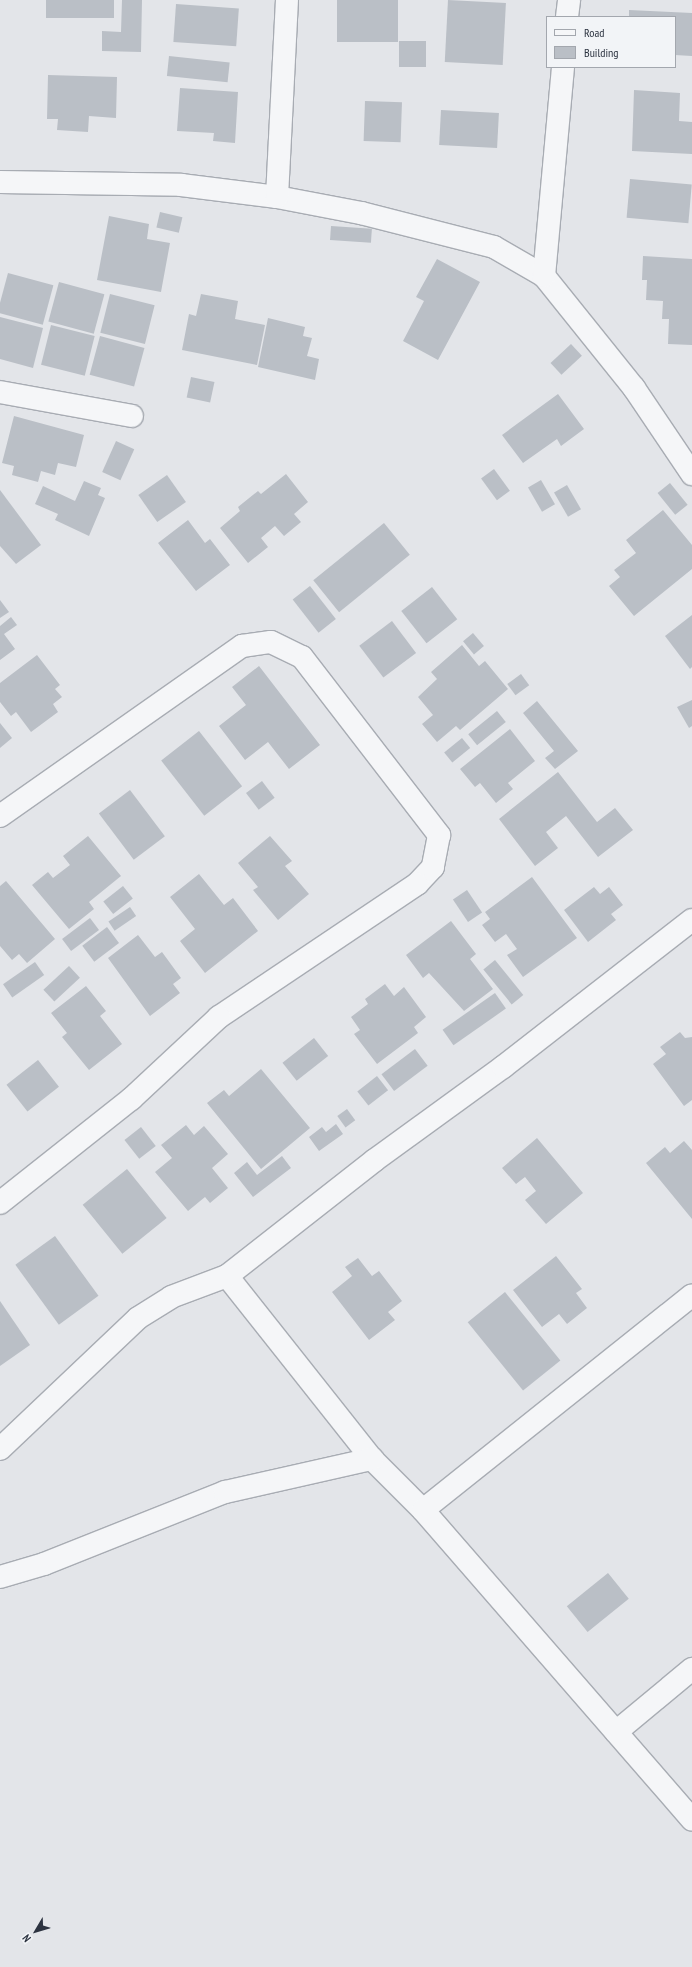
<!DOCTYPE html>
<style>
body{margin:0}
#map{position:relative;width:692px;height:1967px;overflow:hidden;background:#e3e5e9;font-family:"PT Sans Narrow",sans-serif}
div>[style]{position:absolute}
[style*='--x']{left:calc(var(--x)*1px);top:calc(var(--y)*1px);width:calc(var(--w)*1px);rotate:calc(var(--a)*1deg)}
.building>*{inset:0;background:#babfc6;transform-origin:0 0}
.roads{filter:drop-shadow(1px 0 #a8acb3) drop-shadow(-1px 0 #a8acb3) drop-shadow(0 1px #a8acb3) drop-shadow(0 -1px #a8acb3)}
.minor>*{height:22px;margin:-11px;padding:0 11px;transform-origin:11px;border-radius:11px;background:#f5f6f8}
span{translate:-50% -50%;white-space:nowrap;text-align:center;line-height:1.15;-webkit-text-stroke:3px #f2f4f7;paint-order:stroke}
.legend{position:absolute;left:546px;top:16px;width:130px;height:52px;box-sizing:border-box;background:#f2f4f7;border:1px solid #a3a7ae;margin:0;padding:5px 7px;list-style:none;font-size:12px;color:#2c3340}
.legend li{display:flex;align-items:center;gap:8px;height:20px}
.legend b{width:20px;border:1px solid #a3a7ae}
.north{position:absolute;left:16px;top:1911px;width:40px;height:40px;-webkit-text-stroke:3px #f2f4f7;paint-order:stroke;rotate:232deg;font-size:11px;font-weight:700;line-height:16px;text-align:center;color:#2c3340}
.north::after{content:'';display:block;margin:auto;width:14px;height:18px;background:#2c3340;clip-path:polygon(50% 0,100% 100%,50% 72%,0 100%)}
</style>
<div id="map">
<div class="building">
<i style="left:46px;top:0;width:68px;height:18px"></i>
<i style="clip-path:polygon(122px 0,142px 0,141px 52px,102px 51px,102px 31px,121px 32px)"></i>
<i style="left:337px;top:0;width:61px;height:42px"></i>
<i style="left:448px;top:0;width:58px;height:62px;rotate:3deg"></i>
<i style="left:176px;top:4px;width:63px;height:38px;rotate:4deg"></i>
<i style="clip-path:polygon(629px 10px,692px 13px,692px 56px,675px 55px,675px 17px,629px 17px)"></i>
<i style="left:399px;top:41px;width:27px;height:26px"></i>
<i style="left:169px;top:56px;width:61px;height:20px;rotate:6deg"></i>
<i style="clip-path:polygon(48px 75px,117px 77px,116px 118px,89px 116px,88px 132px,57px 130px,58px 119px,47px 119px)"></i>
<i style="clip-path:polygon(180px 88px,238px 92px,235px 143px,213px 141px,214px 133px,177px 131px)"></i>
<i style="clip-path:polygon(634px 90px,680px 93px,679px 121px,692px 122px,692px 154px,632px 151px)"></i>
<i style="left:365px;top:101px;width:37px;height:40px;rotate:2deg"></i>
<i style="left:441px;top:110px;width:58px;height:35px;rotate:3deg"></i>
<i style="left:630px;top:179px;width:62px;height:39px;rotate:5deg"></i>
<i style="left:160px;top:212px;width:23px;height:16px;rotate:13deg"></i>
<i style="clip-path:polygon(109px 216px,149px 224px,147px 239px,170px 243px,161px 292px,97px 280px)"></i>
<i style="left:331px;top:226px;width:41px;height:14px;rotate:4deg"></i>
<i style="clip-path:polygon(643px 256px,692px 259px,692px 345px,668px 344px,669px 319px,662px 319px,663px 301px,646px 300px,647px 280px,642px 280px)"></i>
<i style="clip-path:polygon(437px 259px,480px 282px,438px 360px,403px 341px,424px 301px,416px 297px)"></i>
<i style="left:8px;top:273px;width:47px;height:41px;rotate:15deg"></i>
<i style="left:59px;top:282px;width:47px;height:41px;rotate:15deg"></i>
<i style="left:110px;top:294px;width:46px;height:40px;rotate:14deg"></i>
<i style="clip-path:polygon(201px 294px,238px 301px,235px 319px,265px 325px,257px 365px,182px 350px,189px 314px,196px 316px)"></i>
<i style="clip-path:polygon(0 317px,43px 328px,33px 368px,0 359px)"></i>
<i style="clip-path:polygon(268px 318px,305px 327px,303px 336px,312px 338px,307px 356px,319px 359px,315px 380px,258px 367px)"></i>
<i style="left:51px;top:325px;width:45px;height:41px;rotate:14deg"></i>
<i style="left:100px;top:336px;width:46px;height:40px;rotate:15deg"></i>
<i style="left:571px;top:344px;width:16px;height:28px;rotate:47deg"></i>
<i style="left:191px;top:377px;width:24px;height:21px;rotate:12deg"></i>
<i style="clip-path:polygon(558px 394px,584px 429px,561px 446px,557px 439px,523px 463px,502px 435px)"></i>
<i style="clip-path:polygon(14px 416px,84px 435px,76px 467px,58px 463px,55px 475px,41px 471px,38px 482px,12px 475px,14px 466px,2px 463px)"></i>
<i style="left:116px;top:441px;width:20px;height:34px;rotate:24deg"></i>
<i style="left:494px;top:469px;width:27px;height:16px;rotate:54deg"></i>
<i style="clip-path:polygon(286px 474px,308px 502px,294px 514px,301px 522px,284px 536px,275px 526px,261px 538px,268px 547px,248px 563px,220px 528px,240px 511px,238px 507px,258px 491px,261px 494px)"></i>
<i style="left:167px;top:475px;width:33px;height:35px;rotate:55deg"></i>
<i style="left:541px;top:480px;width:28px;height:15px;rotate:60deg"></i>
<i style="clip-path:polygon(84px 481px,101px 488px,98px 495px,105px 498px,89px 536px,55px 520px,58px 514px,35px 504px,43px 486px,75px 501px)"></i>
<i style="left:670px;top:483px;width:28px;height:16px;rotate:51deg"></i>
<i style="left:567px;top:485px;width:28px;height:15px;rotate:60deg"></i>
<i style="clip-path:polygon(0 490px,41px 545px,16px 564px,0 546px)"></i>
<i style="clip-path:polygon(663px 510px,692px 545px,692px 569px,634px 616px,609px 586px,620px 577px,614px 570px,636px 553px,626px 540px)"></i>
<i style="clip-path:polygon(188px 520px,205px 543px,210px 539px,230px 565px,196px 591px,158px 543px)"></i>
<i style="left:384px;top:523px;width:41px;height:91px;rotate:51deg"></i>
<i style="left:310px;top:586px;width:42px;height:22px;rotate:52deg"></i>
<i style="left:432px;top:587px;width:41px;height:39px;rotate:52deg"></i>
<i style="clip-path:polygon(0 600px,9px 612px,0 618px)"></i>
<i style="clip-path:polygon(692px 615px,692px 667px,690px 669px,665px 636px)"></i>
<i style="clip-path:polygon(11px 617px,17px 625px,4px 634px,15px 649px,0 660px,0 626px)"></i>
<i style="left:392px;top:621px;width:40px;height:41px;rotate:53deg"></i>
<i style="left:473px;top:633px;width:17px;height:13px;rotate:50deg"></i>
<i style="clip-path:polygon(462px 645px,479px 666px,485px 661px,508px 689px,460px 730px,456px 726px,437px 742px,422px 724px,433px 715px,418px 697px,437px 679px,431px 672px)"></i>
<i style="clip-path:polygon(37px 655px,60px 685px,55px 689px,62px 697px,53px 704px,58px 712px,31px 732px,16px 712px,11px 716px,0 702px,0 683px)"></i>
<i style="clip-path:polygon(259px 666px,320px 745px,289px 769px,268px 742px,245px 760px,219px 726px,246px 705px,232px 687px)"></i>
<i style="left:521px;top:674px;width:14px;height:17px;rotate:54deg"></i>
<i style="clip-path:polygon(692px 700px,692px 726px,689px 728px,677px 707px)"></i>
<i style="clip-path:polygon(537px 701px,578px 751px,555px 769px,545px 758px,554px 751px,523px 713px)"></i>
<i style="left:497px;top:711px;width:14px;height:37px;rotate:51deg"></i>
<i style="clip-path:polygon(0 723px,12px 738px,0 748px)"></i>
<i style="clip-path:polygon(510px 729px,535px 761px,508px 783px,513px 789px,496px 803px,480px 783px,475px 787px,460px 769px)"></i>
<i style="left:199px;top:731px;width:70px;height:48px;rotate:52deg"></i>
<i style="left:462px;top:738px;width:13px;height:23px;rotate:51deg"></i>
<i style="clip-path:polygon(558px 772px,597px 822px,615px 808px,633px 830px,598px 857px,566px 816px,546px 832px,558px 848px,535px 866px,499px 819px)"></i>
<i style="left:262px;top:781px;width:21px;height:20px;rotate:53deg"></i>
<i style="left:130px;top:790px;width:58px;height:39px;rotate:53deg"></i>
<i style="clip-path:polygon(88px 836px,121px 876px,89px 902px,94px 909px,69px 929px,32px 885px,48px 872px,53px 878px,70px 865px,63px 856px)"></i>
<i style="clip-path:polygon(270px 836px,292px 861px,285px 866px,309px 894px,278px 920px,253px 890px,258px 887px,238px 863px)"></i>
<i style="clip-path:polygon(199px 874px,224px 905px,233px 898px,258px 931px,205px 973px,180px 941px,195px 929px,170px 897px)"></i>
<i style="clip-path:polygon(532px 877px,577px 938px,523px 977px,507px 955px,517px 949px,506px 934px,495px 942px,482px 925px,490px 919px,485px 912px)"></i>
<i style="clip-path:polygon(6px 881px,55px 939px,27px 963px,19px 954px,12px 960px,0 946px,0 886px)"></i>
<i style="left:123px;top:886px;width:16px;height:25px;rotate:52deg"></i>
<i style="clip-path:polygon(594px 887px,600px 894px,609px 887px,623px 905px,611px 914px,616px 920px,588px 942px,564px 910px)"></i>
<i style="left:467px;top:890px;width:27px;height:17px;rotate:56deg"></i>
<i style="left:130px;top:907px;width:11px;height:26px;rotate:56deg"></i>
<i style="left:90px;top:918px;width:15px;height:35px;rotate:53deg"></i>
<i style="clip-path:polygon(451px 921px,476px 954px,470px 959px,493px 989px,464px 1011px,429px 973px,423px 978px,406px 955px)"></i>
<i style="left:107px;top:927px;width:20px;height:31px;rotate:53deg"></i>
<i style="clip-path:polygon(138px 935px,155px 957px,162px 952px,181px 978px,173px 984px,180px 993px,150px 1016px,108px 958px)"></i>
<i style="left:495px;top:960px;width:45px;height:15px;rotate:51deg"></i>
<i style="left:35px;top:962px;width:16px;height:39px;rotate:55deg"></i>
<i style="left:69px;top:966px;width:16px;height:35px;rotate:47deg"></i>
<i style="clip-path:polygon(385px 984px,394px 996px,404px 987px,426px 1017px,414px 1027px,418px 1033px,377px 1064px,354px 1034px,360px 1030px,351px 1017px,368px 1004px,365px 999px)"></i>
<i style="clip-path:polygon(86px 986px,106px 1011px,100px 1016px,122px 1044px,89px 1070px,62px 1037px,67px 1033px,51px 1013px)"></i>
<i style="left:495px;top:993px;width:19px;height:64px;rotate:55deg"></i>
<i style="clip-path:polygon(680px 1032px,685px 1038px,692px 1037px,692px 1100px,684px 1106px,653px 1064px,666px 1054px,660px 1047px)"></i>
<i style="left:314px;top:1038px;width:23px;height:40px;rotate:52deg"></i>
<i style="left:415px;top:1049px;width:21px;height:42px;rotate:53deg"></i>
<i style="left:38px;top:1060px;width:34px;height:40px;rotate:52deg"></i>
<i style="clip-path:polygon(261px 1069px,310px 1128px,261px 1169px,207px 1103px,224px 1090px,229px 1096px)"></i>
<i style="left:377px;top:1076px;width:18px;height:25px;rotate:52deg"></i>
<i style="left:347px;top:1109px;width:14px;height:12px;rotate:54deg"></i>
<i style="clip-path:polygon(336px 1124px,343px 1134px,319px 1151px,309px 1137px,322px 1127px,326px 1132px)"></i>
<i style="clip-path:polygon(186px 1125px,194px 1135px,204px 1126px,228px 1154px,212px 1168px,228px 1188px,210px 1203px,205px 1197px,188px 1211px,155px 1172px,172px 1158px,161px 1145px)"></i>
<i style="left:141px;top:1127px;width:24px;height:21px;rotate:52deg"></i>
<i style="clip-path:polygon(537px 1138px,583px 1193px,546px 1224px,525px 1200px,536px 1191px,525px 1177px,516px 1184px,502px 1168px)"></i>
<i style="clip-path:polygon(684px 1141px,692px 1150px,692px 1219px,646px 1163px,665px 1147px,670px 1153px)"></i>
<i style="clip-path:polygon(282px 1156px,291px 1168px,253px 1197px,234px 1173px,247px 1162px,257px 1175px)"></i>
<i style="left:127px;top:1169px;width:63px;height:57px;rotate:51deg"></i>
<i style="left:55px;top:1236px;width:74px;height:49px;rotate:54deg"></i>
<i style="clip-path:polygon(556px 1256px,582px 1289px,576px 1293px,587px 1308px,567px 1324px,559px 1314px,542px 1327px,513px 1290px)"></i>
<i style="clip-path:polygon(358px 1258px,372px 1276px,379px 1271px,402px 1301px,388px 1312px,395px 1320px,369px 1340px,332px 1292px,352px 1276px,345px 1267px)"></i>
<i style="left:505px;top:1292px;width:88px;height:48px;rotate:51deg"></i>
<i style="clip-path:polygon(0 1301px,30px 1345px,0 1366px)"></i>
<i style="left:608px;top:1573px;width:33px;height:53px;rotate:51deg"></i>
</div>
<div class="roads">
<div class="minor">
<i style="--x:567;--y:17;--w:17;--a:-83"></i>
<i style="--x:0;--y:182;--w:181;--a:0.9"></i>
<i style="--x:181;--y:185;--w:97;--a:7.1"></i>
<i style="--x:277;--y:197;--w:86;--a:10.8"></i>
<i style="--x:361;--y:213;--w:137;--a:14.3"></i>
<i style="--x:494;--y:247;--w:58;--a:30.1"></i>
<i style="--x:544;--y:276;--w:144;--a:51.2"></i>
<i style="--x:634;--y:388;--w:104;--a:56"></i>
<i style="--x:277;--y:197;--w:197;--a:-87.1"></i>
<i style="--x:544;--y:276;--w:210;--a:-84.8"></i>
<i style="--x:0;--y:392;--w:134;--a:10.3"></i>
<i style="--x:0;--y:816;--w:296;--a:-35.1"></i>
<i style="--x:242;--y:646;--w:29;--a:-8"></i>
<i style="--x:271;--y:642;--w:34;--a:26"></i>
<i style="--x:302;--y:657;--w:225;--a:52.4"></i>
<i style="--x:439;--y:835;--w:33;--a:101"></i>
<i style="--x:433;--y:867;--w:23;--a:133"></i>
<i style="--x:417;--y:884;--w:239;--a:146.1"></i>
<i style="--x:219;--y:1017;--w:120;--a:137"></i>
<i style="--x:131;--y:1099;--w:167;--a:141.6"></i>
<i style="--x:227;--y:1276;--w:233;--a:51.6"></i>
<i style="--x:372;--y:1459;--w:72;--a:45"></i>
<i style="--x:423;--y:1510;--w:410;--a:49"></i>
<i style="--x:0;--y:1449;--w:190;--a:-43.5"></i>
<i style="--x:138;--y:1318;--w:39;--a:-32"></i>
<i style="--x:171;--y:1297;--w:60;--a:-20.6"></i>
<i style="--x:227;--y:1276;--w:188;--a:-38.1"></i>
<i style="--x:375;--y:1160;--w:158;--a:-36"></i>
<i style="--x:503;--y:1067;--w:239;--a:-37.9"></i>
<i style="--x:423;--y:1510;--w:344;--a:-38.6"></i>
<i style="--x:0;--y:1577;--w:46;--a:-16.5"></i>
<i style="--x:44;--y:1564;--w:195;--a:-21.7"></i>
<i style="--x:225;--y:1492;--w:151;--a:-12.7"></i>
<i style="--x:616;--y:1732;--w:99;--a:-39.7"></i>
</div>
</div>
<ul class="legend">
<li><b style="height:5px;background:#f5f6f8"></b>Road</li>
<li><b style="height:11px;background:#babfc6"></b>Building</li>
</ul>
<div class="north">N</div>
</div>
